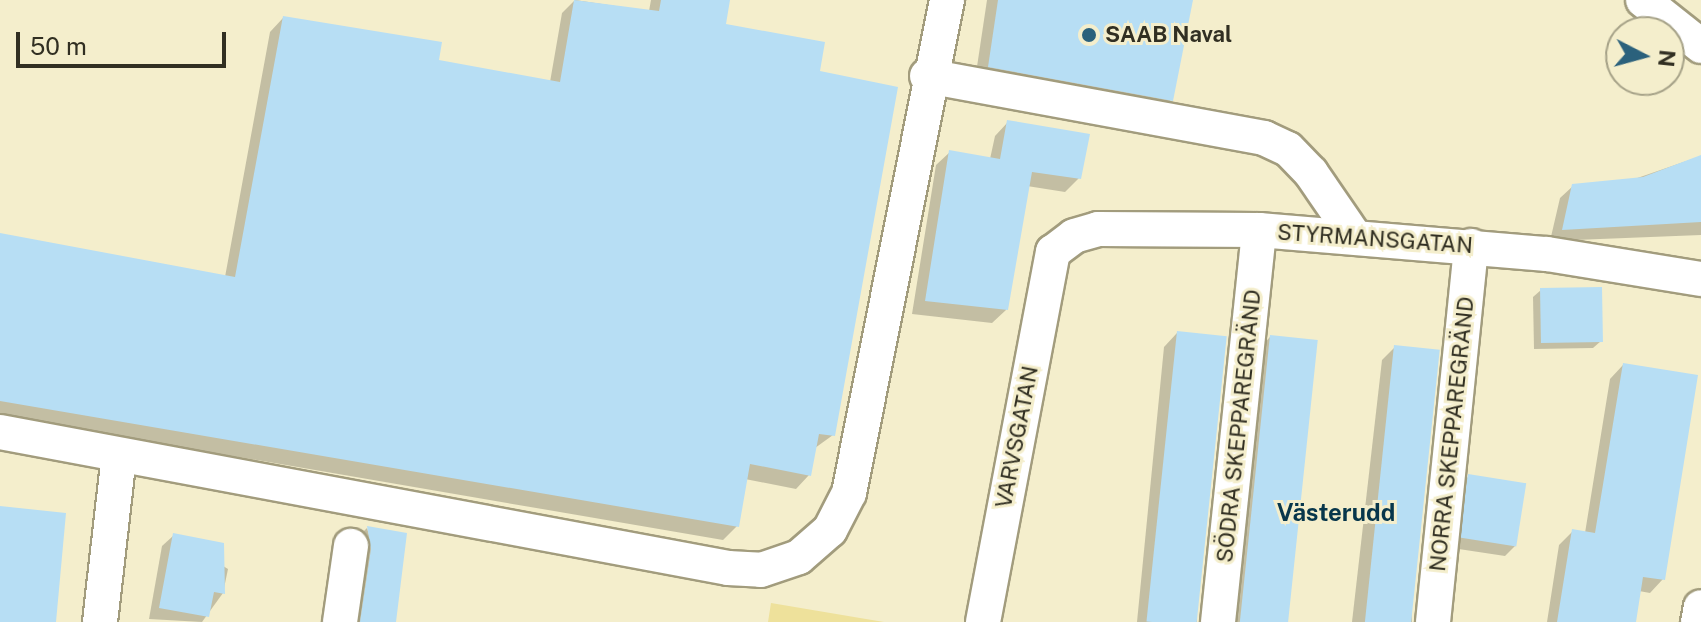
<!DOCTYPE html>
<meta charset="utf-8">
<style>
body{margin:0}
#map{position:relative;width:1701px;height:622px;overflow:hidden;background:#f4eecc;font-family:"Public Sans",sans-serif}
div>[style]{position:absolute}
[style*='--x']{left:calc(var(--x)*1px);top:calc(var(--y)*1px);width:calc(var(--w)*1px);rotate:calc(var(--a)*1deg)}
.green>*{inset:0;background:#eee19b}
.shadow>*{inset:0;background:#0003}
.building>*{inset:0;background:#b7def4;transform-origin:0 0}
.roads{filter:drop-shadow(2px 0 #a29c7d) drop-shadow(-2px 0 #a29c7d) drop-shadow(0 2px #a29c7d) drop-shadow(0 -2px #a29c7d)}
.minor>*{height:34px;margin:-17px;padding:0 17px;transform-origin:17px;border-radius:17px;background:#fff}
.dots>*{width:22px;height:22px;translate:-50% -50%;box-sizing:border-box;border:4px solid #f4eecc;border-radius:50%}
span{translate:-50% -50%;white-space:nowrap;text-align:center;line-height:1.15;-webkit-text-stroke:6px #f4eecc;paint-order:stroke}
.poi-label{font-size:22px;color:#312f22;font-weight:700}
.left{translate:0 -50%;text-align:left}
.street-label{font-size:22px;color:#312f22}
.neighbourhood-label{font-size:24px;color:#07364b;font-weight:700}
.north{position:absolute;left:1605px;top:16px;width:80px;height:80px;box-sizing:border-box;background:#f4eecc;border:2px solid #a6a288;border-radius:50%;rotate:96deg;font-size:22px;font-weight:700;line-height:32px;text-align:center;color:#312f22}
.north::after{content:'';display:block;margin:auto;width:28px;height:36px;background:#2b617c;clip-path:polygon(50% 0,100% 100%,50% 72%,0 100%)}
.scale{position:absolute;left:16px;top:32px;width:210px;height:36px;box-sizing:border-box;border:4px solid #312f22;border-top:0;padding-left:10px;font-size:24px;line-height:28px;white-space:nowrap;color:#312f22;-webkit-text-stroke:6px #f4eecc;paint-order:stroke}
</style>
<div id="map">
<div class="green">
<i style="clip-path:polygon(771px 603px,860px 618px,884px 622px,768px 622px)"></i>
</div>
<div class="shadow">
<i style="clip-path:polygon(575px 0,649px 11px,651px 0,728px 0,724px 26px,817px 72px,833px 435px,815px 448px,809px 475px,796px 489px,745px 479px,737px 526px,723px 540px,0 416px,0 235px,225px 277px,270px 32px,283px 18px,436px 61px,550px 82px,562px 13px)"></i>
<i style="clip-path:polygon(987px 0,1191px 0,1171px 100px,1157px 113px,975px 80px)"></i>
<i style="clip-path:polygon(1008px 122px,1079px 178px,1065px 192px,1027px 186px,1006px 310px,992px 323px,912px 314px,936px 165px,950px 152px,990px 159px,995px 136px)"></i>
<i style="clip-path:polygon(1701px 156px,1701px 235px,1550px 241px,1560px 198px,1573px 186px,1620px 184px)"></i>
<i style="clip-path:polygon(1541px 290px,1601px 341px,1593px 348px,1534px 349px,1533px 297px)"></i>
<i style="clip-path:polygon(1177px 333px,1197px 622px,1137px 622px,1164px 347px)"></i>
<i style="clip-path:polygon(1270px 337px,1285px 622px,1227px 622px,1257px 351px)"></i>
<i style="clip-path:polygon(1395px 347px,1412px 622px,1352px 622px,1382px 360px)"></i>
<i style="clip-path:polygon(1623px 365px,1663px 579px,1650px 593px,1639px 591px,1634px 622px,1547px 622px,1559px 545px,1573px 531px,1585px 533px,1610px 379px)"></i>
<i style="clip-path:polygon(1469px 476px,1516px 545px,1505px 556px,1452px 548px,1458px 487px)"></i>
<i style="clip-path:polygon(367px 528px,394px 622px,349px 622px,357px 538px)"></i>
<i style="clip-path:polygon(173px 536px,228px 569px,223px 593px,202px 622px,149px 619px,162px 546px)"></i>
</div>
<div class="building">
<i style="clip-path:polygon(574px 0,659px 11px,661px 0,730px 0,726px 24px,825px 42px,820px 71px,898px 87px,835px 436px,819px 434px,811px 476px,750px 464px,739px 527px,0 401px,0 233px,235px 277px,283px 16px,442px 42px,439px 60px,560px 82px)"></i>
<i style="clip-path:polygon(998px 0,1193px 0,1173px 101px,988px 67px)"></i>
<i style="clip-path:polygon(1007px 120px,1090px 134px,1081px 179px,1032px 172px,1008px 310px,925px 301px,949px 150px,1000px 159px)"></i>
<i style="clip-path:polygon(1701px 155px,1701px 222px,1562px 230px,1572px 184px,1643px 177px)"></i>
<i style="left:1602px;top:287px;width:55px;height:62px;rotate:89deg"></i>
<i style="left:1177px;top:331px;width:50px;height:292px;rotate:6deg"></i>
<i style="left:1270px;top:335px;width:48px;height:289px;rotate:6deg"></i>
<i style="left:1394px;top:345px;width:46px;height:279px;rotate:6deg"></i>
<i style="clip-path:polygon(1623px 363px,1698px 375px,1665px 580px,1643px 577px,1636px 622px,1557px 622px,1572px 529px,1595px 533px)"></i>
<i style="left:1468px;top:474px;width:59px;height:64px;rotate:9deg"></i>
<i style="clip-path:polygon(0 506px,66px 513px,56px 622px,0 622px)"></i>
<i style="clip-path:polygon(367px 526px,407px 533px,396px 622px,360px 622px,371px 549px)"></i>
<i style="clip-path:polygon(173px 533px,224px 543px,225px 594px,214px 592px,209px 617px,159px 608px)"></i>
</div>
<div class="roads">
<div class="minor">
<i style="--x:1643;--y:0;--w:74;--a:38.4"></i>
<i style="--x:927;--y:76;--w:343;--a:10.4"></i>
<i style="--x:1264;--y:138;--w:26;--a:25"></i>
<i style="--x:1288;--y:149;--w:33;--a:46"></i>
<i style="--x:1311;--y:173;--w:78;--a:55.5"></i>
<i style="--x:0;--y:432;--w:741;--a:10.58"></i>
<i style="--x:728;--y:568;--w:33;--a:3"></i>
<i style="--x:761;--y:570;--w:40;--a:-18.9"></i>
<i style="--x:799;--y:557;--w:41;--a:-41.1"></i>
<i style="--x:830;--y:530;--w:42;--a:-62.8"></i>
<i style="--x:849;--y:493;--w:503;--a:-78.76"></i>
<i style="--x:100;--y:622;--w:168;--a:-83.5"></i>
<i style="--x:340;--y:622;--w:77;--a:-81.8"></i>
<i style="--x:983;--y:622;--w:377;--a:-79.3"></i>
<i style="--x:1053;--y:252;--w:26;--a:-37"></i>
<i style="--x:1074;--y:236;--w:25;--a:-16"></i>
<i style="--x:1098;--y:229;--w:161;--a:0.4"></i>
<i style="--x:1259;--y:230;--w:289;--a:4.8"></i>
<i style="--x:1547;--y:254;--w:156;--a:9.2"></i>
<i style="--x:1218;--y:622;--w:394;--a:-84"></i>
<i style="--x:1433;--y:622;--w:378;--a:-84.2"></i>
<i style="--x:1698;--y:622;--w:15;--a:-79"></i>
</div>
</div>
<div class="dots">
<i style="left:1089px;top:35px;background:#2b617c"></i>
</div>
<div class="poi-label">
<span class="left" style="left:1105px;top:35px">SAAB Naval</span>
</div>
<div class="street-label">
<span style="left:1375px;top:239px;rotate:4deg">STYRMANSGATAN</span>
<span style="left:1239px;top:426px;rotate:-84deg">SÖDRA SKEPPAREGRÄND</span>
<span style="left:1452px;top:434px;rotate:-84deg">NORRA SKEPPAREGRÄND</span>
<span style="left:1017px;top:437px;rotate:-79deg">VARVSGATAN</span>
</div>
<div class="neighbourhood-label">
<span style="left:1336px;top:513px">Västerudd</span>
</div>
<div class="north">N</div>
<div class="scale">50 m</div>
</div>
